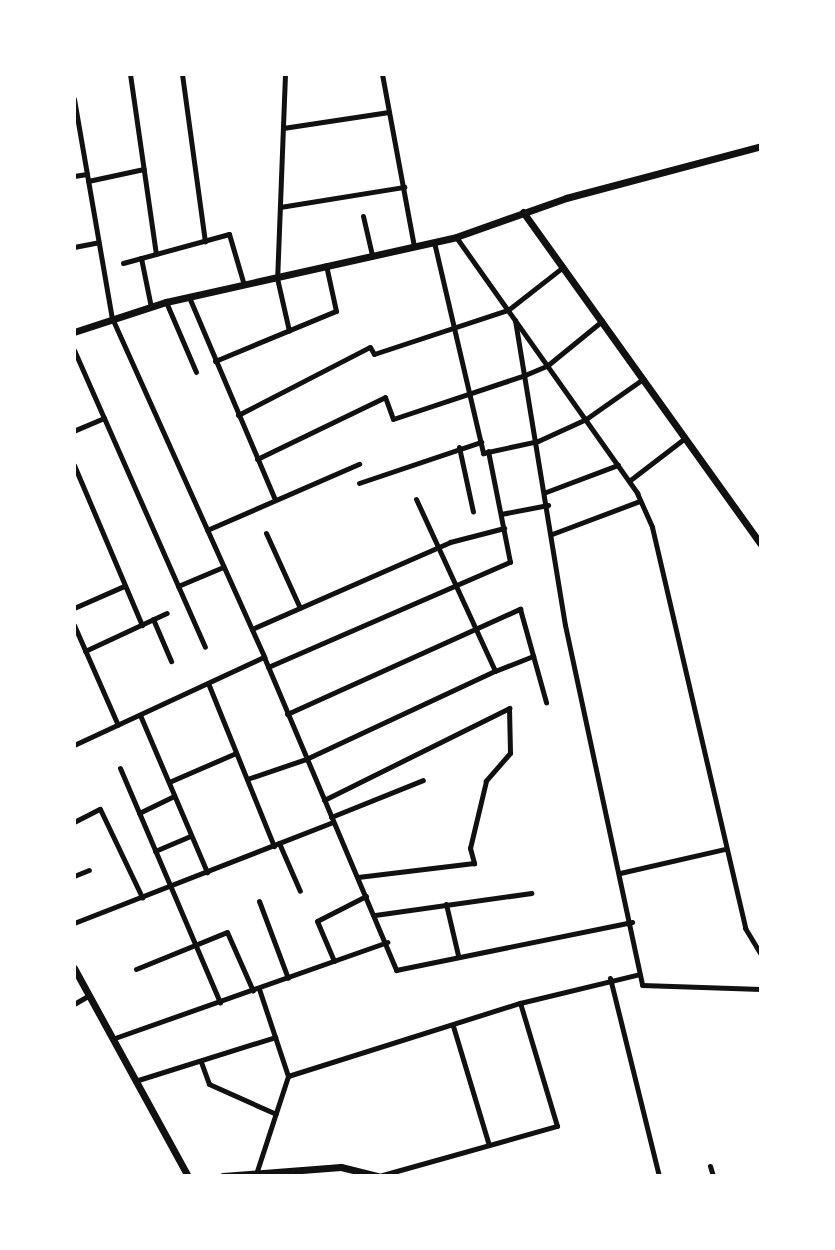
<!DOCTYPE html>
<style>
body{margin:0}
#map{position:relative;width:835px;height:1250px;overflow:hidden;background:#fff;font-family:Quicksand,sans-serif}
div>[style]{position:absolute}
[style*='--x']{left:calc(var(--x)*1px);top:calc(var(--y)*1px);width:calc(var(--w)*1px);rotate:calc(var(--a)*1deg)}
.minor>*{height:5px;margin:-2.5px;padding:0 2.5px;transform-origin:2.5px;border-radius:2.5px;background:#111}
.tertiary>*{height:7px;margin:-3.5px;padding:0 3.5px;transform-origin:3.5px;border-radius:3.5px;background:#111}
span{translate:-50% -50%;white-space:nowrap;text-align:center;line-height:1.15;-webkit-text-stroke:8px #fff;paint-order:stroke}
.frame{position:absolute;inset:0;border:76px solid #fff;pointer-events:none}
</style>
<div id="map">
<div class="minor">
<i style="--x:130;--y:74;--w:182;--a:81.8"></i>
<i style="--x:182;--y:74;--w:169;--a:82.2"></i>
<i style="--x:285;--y:74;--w:204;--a:92.2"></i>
<i style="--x:277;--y:278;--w:54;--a:77.2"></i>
<i style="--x:382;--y:74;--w:175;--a:79.5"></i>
<i style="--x:74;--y:99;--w:222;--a:80.2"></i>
<i style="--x:112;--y:318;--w:372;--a:65.8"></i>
<i style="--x:264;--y:657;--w:340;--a:67.1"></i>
<i style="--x:396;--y:970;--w:241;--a:-11.5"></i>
<i style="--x:283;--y:128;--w:107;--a:-8.6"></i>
<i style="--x:74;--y:176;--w:13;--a:-9"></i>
<i style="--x:88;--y:181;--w:57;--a:-12.1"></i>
<i style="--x:280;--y:207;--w:126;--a:-9.2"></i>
<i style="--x:363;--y:216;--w:39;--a:77"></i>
<i style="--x:456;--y:237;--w:314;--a:54.7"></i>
<i style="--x:637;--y:493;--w:37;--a:66"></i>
<i style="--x:652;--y:527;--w:412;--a:76.9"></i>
<i style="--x:745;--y:928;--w:31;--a:59"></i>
<i style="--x:434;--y:242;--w:217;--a:76.9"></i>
<i style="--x:483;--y:453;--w:56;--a:-12.3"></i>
<i style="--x:538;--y:441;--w:53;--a:-24.6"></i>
<i style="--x:586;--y:419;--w:70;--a:-35.1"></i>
<i style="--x:74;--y:247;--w:25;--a:-11"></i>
<i style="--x:141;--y:258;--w:50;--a:78.5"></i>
<i style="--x:123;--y:263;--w:110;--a:-15.3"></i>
<i style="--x:229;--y:234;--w:53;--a:73.6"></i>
<i style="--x:189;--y:297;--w:220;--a:67"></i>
<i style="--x:166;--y:302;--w:76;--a:66.8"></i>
<i style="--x:515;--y:320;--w:309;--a:80.7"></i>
<i style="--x:565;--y:625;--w:368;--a:77.9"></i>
<i style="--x:642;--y:985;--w:119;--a:1.9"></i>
<i style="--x:74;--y:350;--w:74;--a:66.2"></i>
<i style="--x:104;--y:418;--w:33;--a:157"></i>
<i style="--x:215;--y:361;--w:131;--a:-22.5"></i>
<i style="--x:336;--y:311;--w:47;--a:-102.3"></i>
<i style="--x:238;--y:415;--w:148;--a:-27.3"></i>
<i style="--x:370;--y:347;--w:8;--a:60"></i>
<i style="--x:374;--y:354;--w:141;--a:-18.2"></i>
<i style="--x:508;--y:310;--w:70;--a:-38"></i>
<i style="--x:104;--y:418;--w:250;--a:66.2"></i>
<i style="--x:459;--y:447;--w:66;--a:77.8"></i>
<i style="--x:257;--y:459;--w:142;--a:-25.8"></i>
<i style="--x:385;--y:397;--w:23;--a:70"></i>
<i style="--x:393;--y:419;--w:139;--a:-18.4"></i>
<i style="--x:525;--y:375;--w:25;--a:-23"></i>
<i style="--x:548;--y:365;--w:70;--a:-39.2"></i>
<i style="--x:74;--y:465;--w:174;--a:67"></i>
<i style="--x:629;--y:481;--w:71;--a:-37.5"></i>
<i style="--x:359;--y:483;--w:129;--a:-18.6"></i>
<i style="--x:546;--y:492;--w:77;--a:-20.6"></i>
<i style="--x:416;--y:499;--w:189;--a:65.3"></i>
<i style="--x:495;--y:671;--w:41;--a:-21.5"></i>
<i style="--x:501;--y:514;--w:48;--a:-10.8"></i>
<i style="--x:207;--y:530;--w:166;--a:-23.5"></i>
<i style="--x:266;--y:533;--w:82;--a:65.6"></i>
<i style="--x:552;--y:534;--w:94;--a:-20.6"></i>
<i style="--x:178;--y:586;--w:49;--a:-22.9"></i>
<i style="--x:74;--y:608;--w:55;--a:-23.7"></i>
<i style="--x:153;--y:619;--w:46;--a:66.8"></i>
<i style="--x:74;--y:625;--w:109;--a:66.3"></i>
<i style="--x:252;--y:629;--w:216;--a:-23.7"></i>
<i style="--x:450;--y:542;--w:56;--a:-14.5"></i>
<i style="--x:85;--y:651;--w:90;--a:-24.9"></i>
<i style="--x:268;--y:667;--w:264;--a:-23.5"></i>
<i style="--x:510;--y:562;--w:113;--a:-101.2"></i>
<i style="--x:208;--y:683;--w:176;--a:68"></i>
<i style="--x:287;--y:714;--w:256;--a:-24.3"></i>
<i style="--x:520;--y:609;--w:97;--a:74.4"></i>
<i style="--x:140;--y:715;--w:171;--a:66.9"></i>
<i style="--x:74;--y:745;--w:209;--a:-24.9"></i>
<i style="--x:120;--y:768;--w:255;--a:66.9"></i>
<i style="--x:247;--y:779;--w:62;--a:-18.7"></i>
<i style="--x:306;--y:759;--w:208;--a:-25"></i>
<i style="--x:169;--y:782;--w:73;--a:-23.4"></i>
<i style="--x:324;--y:800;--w:207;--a:-26.4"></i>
<i style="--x:509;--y:708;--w:45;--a:88.7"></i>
<i style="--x:510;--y:753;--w:37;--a:131"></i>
<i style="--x:486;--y:781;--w:69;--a:103.4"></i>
<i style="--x:470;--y:848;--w:16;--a:75"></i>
<i style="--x:474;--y:863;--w:117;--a:173.1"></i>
<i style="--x:139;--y:813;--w:39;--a:-26"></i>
<i style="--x:331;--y:817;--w:99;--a:-21.9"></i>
<i style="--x:74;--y:822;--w:29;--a:-27"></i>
<i style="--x:100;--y:809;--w:98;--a:64.5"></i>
<i style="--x:279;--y:843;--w:52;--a:66.4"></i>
<i style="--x:155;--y:851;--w:39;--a:-23"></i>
<i style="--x:620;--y:873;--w:108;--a:-12.9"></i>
<i style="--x:74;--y:876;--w:16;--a:-22"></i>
<i style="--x:259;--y:901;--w:82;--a:69.4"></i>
<i style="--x:446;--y:904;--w:52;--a:76.8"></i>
<i style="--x:375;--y:915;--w:158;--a:-8"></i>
<i style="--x:74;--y:923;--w:278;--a:-21.3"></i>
<i style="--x:334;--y:961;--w:43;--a:-113"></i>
<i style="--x:317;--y:921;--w:55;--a:-27"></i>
<i style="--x:136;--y:969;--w:98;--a:-22.1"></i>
<i style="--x:227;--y:932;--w:64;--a:66.2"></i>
<i style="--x:610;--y:978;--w:204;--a:76.1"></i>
<i style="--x:74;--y:1004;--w:16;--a:-30"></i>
<i style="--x:453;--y:1026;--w:124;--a:73.2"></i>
<i style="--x:112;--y:1039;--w:292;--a:-19.4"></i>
<i style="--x:201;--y:1062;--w:23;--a:70"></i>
<i style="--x:209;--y:1084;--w:73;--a:24.1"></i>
<i style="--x:288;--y:1076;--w:243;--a:-17.5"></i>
<i style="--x:520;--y:1003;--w:123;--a:-13.6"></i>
<i style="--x:135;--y:1081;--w:147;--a:-17.4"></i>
<i style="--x:710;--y:1166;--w:10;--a:73"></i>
<i style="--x:257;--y:1171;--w:100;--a:-71.9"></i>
<i style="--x:288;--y:1076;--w:92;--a:-108.4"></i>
<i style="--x:379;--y:1176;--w:185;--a:-15.7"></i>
<i style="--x:557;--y:1126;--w:128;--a:-106.7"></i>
</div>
<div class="tertiary">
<i style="--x:523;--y:212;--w:408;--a:54.4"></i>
<i style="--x:74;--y:332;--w:97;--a:-18.1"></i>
<i style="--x:166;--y:302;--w:297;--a:-12.6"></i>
<i style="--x:456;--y:237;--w:117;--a:-19.5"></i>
<i style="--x:566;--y:198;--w:202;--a:-14.9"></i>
<i style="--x:74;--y:968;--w:237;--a:61.3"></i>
<i style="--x:223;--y:1176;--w:118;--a:-4.4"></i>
<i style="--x:341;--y:1167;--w:37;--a:14"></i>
</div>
<div class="frame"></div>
</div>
